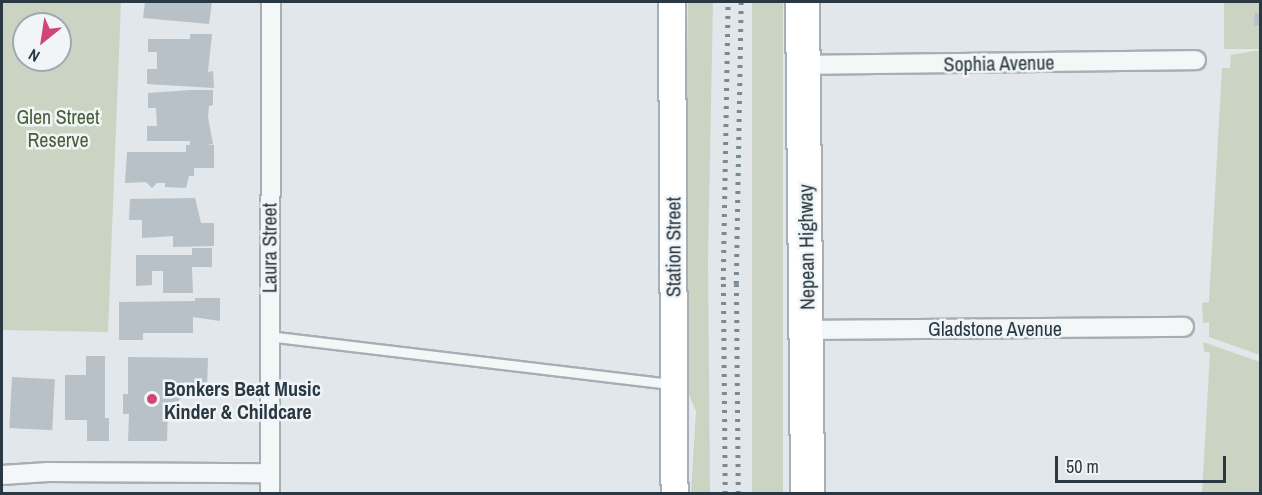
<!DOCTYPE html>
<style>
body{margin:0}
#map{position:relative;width:1262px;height:495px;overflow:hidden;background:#e1e7ea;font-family:"Archivo Narrow",sans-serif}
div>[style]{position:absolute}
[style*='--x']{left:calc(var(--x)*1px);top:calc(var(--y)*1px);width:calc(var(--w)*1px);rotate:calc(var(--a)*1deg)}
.green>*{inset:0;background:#cbd4c2;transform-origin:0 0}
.building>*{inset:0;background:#b8c1c8;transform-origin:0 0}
.roads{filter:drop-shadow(2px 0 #a6afb5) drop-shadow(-2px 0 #a6afb5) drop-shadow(0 2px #a6afb5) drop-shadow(0 -2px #a6afb5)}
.lane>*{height:9px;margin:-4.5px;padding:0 4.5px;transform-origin:4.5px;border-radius:4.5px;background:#f4f7f8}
.street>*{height:18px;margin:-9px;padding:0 9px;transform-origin:9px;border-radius:9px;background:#f4f7f8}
.secondary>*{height:26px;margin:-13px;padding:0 13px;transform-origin:13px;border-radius:13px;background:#fff}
.highway>*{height:33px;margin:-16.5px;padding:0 16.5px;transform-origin:16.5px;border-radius:16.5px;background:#fff}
.rail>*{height:4.5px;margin-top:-2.25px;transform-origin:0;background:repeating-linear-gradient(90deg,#7a8a94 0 3px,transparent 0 9px)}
.dots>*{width:16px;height:16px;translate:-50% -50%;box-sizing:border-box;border:3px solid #f1f5f8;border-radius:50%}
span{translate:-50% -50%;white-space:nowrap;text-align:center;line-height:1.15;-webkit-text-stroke:5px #f1f5f8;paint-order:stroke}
.street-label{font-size:20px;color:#293843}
.park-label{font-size:20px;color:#475f36}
.poi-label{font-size:20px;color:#293843;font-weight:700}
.left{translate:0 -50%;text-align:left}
.frame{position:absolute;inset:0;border:3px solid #293843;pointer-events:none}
.north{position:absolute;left:12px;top:12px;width:60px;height:60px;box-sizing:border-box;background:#f1f5f8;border:2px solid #a1a9b0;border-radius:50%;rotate:210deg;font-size:16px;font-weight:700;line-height:24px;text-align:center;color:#293843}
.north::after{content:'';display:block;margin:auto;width:21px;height:27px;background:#d14478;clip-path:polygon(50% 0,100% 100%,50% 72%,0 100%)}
.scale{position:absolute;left:1055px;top:456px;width:171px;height:27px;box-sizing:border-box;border:3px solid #293843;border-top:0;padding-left:8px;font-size:18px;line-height:21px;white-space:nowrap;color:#293843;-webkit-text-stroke:4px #f1f5f8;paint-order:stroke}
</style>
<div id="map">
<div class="green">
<i style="clip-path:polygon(evenodd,2px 2px,121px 2px,108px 332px,2px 330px,2px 2px,24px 24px,60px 24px,60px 60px,24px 60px,24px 24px)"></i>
<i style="clip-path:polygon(688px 2px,713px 2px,708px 260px,710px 493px,691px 493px,696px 411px,687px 390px,684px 248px)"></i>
<i style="left:752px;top:2px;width:31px;height:491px"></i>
<i style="left:1224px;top:2px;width:36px;height:47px"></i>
<i style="clip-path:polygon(1260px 50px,1260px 355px,1209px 337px,1209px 322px,1203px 323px,1202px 303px,1209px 302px,1222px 68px,1230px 68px,1231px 55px)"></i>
<i style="clip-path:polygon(1203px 342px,1260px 362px,1260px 493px,1202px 493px,1210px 353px,1204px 351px)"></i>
</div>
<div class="building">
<i style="clip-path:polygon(145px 2px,212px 2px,209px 24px,143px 18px)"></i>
<i style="clip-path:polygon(1255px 13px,1260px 13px,1260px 26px,1254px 25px)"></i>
<i style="clip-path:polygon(190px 34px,212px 34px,208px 72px,213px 71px,214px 88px,147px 84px,147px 69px,157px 69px,157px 52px,148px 52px,148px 39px,190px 39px)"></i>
<i style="clip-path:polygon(190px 90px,213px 90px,213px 105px,209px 106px,208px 117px,213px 144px,206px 145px,214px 145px,214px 168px,194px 168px,194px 176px,189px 176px,186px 188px,165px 187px,165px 183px,157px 183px,152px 188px,146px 182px,125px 183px,127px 152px,186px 152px,186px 145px,190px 145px,190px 141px,147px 141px,147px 126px,157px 126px,156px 108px,148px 108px,148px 93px)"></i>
<i style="clip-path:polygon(195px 198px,201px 223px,214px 223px,214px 246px,173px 247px,173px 236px,142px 238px,142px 220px,129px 220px,130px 199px)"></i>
<i style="clip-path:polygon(192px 248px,212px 248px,212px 267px,192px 267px,193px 293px,163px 293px,163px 271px,152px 271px,152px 285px,136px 286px,136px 255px,192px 255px)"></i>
<i style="clip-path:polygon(195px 298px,220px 298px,220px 321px,193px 317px,193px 333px,143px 333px,143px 340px,119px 340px,119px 302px,195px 301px)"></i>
<i style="clip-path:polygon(86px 356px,105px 356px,105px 418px,109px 418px,109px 441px,87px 441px,87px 420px,65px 420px,65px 375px,86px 375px)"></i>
<i style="clip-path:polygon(128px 357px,208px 358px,207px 388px,184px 387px,184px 396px,177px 402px,168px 402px,167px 441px,128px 441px,129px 414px,123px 414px,123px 394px,128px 394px)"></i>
<i style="left:12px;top:377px;width:43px;height:51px;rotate:3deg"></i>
</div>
<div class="roads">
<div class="lane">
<i style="--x:268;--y:336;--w:407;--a:6.8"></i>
</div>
<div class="street">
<i style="--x:803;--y:65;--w:393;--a:-0.7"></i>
<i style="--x:807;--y:330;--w:377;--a:-0.5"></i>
<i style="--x:2;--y:475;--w:46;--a:-3.7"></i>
<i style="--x:48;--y:472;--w:221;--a:0.3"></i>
<i style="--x:270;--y:494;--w:492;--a:-89.9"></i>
</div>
<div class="secondary">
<i style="--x:672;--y:2;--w:492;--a:89.7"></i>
</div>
<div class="highway">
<i style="--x:802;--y:2;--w:492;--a:89.4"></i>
</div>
</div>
<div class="rail">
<i style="--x:725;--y:494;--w:214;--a:-90.5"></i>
<i style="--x:723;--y:280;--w:278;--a:-89"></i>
<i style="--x:738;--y:494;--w:210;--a:-90.5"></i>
<i style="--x:736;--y:284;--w:282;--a:-89"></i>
</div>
<div class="dots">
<i style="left:152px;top:399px;background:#d14478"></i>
</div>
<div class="street-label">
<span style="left:999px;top:63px;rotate:-1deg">Sophia Avenue</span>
<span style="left:673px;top:247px;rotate:-90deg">Station Street</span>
<span style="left:806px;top:247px;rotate:-91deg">Nepean Highway</span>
<span style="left:269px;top:248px;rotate:-90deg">Laura Street</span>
<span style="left:995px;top:328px">Gladstone Avenue</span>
</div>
<div class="park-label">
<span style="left:58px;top:128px">Glen Street<br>Reserve</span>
</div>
<div class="poi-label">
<span class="left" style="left:164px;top:400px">Bonkers Beat Music<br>Kinder &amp; Childcare</span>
</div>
<div class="frame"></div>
<div class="north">N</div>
<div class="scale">50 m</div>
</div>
